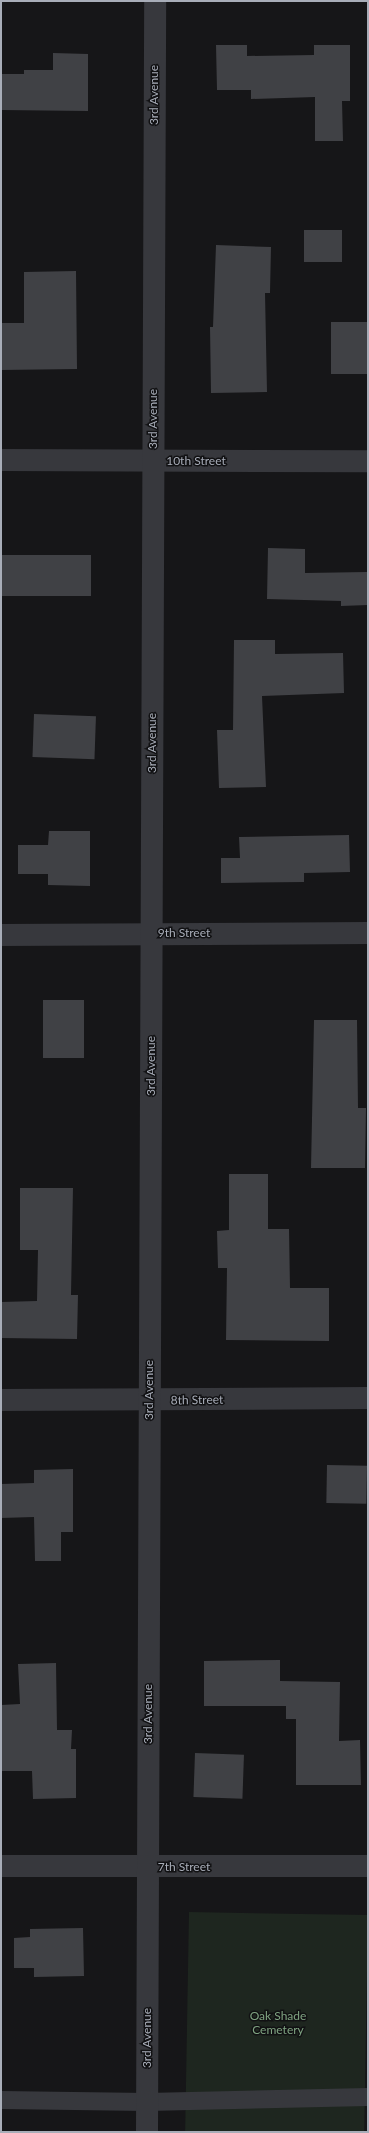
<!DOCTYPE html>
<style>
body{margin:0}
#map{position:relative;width:369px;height:2133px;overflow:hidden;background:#161618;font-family:Lato,sans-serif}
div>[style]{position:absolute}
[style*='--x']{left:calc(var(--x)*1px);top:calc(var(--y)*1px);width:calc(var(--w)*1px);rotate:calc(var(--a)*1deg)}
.green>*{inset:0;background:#1e261f;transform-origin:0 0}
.building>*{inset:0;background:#404145;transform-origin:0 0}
.lane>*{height:18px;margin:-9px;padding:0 9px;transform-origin:9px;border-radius:9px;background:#37383d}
.street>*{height:22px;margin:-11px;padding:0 11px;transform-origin:11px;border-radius:11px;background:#37383d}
span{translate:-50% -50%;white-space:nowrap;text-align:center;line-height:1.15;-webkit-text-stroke:3px #111113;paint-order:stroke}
.street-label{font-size:12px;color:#a8adb8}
.park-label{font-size:12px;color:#7fa381}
.frame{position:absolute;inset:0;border:2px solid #a8adb8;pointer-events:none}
</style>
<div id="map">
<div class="green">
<i style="left:189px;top:1912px;width:179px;height:220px;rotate:1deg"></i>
</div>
<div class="building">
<i style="clip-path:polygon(216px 45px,247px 45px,247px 56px,314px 55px,314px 45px,350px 45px,350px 101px,342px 101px,343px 141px,315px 141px,315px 97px,251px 99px,251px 90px,217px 90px)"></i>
<i style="clip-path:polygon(53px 53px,88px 54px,88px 111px,1px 110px,1px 74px,24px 74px,24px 70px,53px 70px)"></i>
<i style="left:304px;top:230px;width:38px;height:32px"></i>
<i style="clip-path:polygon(216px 245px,271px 247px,270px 293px,265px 293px,267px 392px,211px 393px,210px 327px,213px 327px)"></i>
<i style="clip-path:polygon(76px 271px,77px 369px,1px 370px,1px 323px,24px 323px,24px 272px)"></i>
<i style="left:368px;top:322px;width:52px;height:37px;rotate:90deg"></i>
<i style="clip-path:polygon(268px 548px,305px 549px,305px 573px,367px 572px,368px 605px,341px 606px,341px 601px,267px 599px)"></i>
<i style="left:1px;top:555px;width:90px;height:41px"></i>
<i style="clip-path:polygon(234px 640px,275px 640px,275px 654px,343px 653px,344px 693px,262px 696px,266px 787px,219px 788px,217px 730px,233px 730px)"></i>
<i style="left:34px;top:714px;width:62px;height:43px;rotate:2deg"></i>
<i style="clip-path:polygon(49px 831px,90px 831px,90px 886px,48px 885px,48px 874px,18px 874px,18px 845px,48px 845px)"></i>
<i style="clip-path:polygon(349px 835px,350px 872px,304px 873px,304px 882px,221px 883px,221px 858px,240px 858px,239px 837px)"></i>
<i style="left:43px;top:1000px;width:41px;height:58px"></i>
<i style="clip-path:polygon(314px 1020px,357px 1020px,358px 1108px,366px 1108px,365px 1168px,311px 1168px)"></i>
<i style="clip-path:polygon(229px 1174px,268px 1174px,268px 1229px,289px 1229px,290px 1288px,329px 1288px,329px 1341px,226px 1340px,227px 1268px,218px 1268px,217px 1231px,229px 1230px)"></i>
<i style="clip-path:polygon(20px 1188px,73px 1188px,71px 1295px,78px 1295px,77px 1339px,1px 1338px,1px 1302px,37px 1301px,38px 1250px,20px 1250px)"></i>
<i style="left:327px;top:1465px;width:40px;height:38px;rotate:1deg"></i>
<i style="clip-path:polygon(73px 1469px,73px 1532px,61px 1532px,61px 1561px,35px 1561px,34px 1517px,1px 1518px,1px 1484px,34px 1483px,34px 1470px)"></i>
<i style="clip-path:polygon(280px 1660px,280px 1681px,340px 1682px,339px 1741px,360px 1740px,361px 1785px,296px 1785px,296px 1719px,286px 1719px,286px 1706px,204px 1706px,204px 1661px)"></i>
<i style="clip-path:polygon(56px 1663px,57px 1730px,72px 1730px,71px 1749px,76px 1749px,76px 1798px,33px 1799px,32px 1771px,1px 1771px,1px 1705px,20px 1704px,18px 1664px)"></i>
<i style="left:195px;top:1753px;width:49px;height:44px;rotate:2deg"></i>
<i style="clip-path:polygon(83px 1928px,84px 1976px,34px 1977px,34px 1968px,14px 1968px,14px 1938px,30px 1937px,30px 1929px)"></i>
</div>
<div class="lane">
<i style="--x:1;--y:2100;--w:146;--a:0.8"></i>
<i style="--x:147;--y:2102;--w:221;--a:-1.3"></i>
</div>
<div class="street">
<i style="--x:1;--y:460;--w:367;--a:0.2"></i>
<i style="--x:1;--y:935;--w:367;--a:-0.3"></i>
<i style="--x:1;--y:1400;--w:367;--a:-0.3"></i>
<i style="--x:1;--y:1866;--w:367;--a:0"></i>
<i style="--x:147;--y:2132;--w:2131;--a:-89.78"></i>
</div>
<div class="street-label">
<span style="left:154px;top:95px;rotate:-90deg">3rd Avenue</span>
<span style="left:153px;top:419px;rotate:-90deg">3rd Avenue</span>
<span style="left:196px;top:461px">10th Street</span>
<span style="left:152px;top:743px;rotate:-90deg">3rd Avenue</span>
<span style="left:184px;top:933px">9th Street</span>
<span style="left:151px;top:1066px;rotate:-90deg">3rd Avenue</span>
<span style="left:149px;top:1390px;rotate:-90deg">3rd Avenue</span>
<span style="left:197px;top:1400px;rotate:-1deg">8th Street</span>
<span style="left:148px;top:1714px;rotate:-90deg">3rd Avenue</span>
<span style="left:184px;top:1867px">7th Street</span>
<span style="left:147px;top:2038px;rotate:-90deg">3rd Avenue</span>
</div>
<div class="park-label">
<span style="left:278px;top:2023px">Oak Shade<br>Cemetery</span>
</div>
<div class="frame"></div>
</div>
